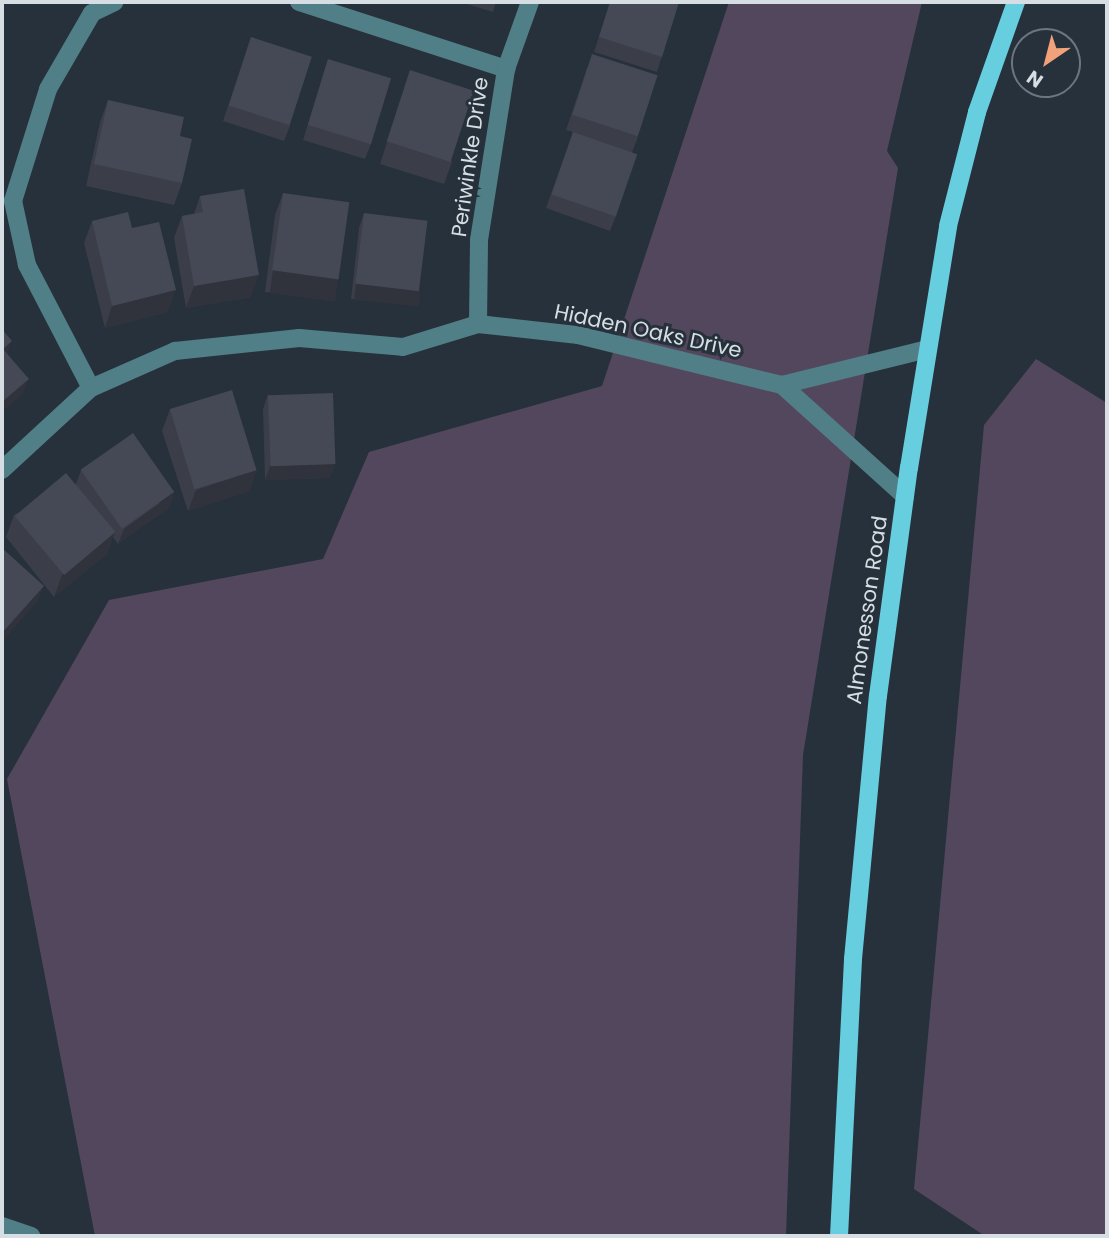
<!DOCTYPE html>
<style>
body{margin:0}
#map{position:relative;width:1109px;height:1238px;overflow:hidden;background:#26313b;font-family:Poppins,sans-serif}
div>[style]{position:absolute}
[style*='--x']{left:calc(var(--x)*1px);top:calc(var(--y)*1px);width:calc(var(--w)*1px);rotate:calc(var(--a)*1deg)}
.green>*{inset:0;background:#53475e}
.minor>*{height:18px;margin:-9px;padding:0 9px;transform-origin:9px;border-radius:9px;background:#517f87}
.major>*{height:18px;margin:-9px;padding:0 9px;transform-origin:9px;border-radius:9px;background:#67cedf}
.wall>*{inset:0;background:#3b3e49}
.shaded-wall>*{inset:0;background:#30323c;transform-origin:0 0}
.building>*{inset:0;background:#454855;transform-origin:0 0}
span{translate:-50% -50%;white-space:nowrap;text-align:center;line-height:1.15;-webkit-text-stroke:6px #26313b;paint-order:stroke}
.street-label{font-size:21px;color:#d6dee4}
.frame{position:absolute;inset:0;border:4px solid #d6dee4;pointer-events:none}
.north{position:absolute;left:1011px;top:28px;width:70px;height:70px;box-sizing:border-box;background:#26313b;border:2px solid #6c767f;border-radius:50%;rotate:215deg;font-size:19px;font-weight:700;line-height:28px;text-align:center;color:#d6dee4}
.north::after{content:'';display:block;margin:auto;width:24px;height:32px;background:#f1a27b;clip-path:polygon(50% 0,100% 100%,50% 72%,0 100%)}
</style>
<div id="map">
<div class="green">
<i style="clip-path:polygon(729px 2px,922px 2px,887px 151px,898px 168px,803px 755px,786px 1236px,95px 1236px,7px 779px,109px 600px,323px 559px,369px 452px,602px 386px)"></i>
<i style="clip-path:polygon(1036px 359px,1107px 403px,1107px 1236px,985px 1236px,914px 1189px,984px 425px)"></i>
</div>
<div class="minor">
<i style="--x:299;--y:2;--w:218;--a:17.9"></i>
<i style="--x:478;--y:324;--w:84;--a:-89.3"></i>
<i style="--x:479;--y:240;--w:173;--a:-81"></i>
<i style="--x:506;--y:69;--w:71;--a:-70.3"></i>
<i style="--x:782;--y:385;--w:166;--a:42.1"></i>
<i style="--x:91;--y:388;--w:139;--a:-117.5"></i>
<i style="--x:27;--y:265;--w:66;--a:-102.3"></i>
<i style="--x:13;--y:201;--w:117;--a:-72.6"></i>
<i style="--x:48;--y:89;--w:88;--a:-59.9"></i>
<i style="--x:92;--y:13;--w:25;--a:-26"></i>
<i style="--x:2;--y:470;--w:121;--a:-42.7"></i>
<i style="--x:91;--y:388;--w:92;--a:-23.8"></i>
<i style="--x:175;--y:351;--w:125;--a:-6"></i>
<i style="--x:299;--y:338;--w:104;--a:4.9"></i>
<i style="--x:403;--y:347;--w:78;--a:-17"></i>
<i style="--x:478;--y:324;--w:101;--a:6.3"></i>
<i style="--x:578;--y:335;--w:210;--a:13.8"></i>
<i style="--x:782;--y:385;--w:150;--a:-13.9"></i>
<i style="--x:2;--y:1226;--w:31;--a:19"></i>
</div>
<div class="major">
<i style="--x:839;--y:1236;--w:277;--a:-87.1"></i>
<i style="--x:853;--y:959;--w:264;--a:-84.6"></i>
<i style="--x:878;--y:696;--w:230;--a:-82.3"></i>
<i style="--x:909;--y:468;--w:245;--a:-80.8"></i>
<i style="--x:948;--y:226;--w:118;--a:-75.7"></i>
<i style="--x:977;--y:112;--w:117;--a:-70.5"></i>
</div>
<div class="wall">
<i style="clip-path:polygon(460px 2px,496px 2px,493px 12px)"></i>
<i style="clip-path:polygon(610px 2px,679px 2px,657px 72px,594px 52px)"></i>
<i style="clip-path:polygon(251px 37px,290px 126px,284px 141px,223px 121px)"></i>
<i style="clip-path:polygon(328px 59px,371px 144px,365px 159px,303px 140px)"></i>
<i style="clip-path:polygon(587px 68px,638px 137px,632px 152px,616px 216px,610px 231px,546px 208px,573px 132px,566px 130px)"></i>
<i style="clip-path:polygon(410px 70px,452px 162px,444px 184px,380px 164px)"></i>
<i style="clip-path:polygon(108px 100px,180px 136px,182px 183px,174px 205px,86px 186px,100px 122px)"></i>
<i style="clip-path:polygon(283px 193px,331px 301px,265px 292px,275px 215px)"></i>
<i style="clip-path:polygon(200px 196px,251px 297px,186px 308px,174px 238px,182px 216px,194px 214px)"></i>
<i style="clip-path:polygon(364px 213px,416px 306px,351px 299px,359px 228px)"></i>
<i style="clip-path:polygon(92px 221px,132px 228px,168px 312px,105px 328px,84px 243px)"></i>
<i style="clip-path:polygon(268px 394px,335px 464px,330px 478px,265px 480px,263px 409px)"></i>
<i style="clip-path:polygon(170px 409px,250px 491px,188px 511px,162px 431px)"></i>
<i style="clip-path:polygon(81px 470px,170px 507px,118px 544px,113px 537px,107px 554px,54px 597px,6px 537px,14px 515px,76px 484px)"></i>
</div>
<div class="shaded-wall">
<i style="left:273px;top:270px;width:66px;height:23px;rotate:8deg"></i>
<i style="clip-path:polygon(259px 275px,251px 297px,186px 308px,194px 286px)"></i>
<i style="left:356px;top:284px;width:65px;height:16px;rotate:6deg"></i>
<i style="clip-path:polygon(176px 290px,168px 312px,105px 328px,112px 306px)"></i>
<i style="clip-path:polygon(12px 341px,7px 356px,3px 349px)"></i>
<i style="clip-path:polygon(29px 379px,23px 394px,2px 412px,2px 402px)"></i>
<i style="clip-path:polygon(335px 464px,330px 478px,265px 480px,270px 466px)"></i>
<i style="clip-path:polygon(257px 470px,250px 491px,188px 511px,196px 490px)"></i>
<i style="clip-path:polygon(175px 492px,170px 507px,118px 544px,124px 529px)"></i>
<i style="clip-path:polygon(115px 532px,107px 554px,54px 597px,62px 575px)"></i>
<i style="clip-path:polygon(44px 586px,38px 601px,2px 642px,2px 633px)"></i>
</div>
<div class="building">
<i style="clip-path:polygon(610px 2px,679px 2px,662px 57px,599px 37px)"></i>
<i style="left:251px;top:37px;width:64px;height:72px;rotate:18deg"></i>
<i style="left:592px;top:54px;width:69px;height:64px;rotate:18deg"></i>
<i style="left:328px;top:59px;width:66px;height:69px;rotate:17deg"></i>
<i style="left:410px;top:70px;width:67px;height:75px;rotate:18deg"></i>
<i style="clip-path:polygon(108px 100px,184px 117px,180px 136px,192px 139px,182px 183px,94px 164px)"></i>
<i style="left:573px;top:132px;width:68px;height:66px;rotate:19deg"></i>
<i style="clip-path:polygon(244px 189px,259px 275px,194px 286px,182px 216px,203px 212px,200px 196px)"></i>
<i style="left:283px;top:193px;width:67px;height:78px;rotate:8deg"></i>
<i style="clip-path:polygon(128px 212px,132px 228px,159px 222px,176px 290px,112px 306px,92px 221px)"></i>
<i style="left:364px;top:213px;width:64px;height:71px;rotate:7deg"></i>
<i style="clip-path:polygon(2px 329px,12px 341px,3px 349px,29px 379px,2px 402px)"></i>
<i style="left:232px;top:390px;width:84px;height:65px;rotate:73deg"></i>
<i style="left:333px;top:393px;width:71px;height:65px;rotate:88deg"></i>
<i style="left:133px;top:433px;width:72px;height:64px;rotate:55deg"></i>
<i style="left:66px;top:473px;width:77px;height:67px;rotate:50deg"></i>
<i style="clip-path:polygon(2px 548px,44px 586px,2px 633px)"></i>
</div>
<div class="street-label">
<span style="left:470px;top:157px;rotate:-82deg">Periwinkle Drive</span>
<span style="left:648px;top:331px;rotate:12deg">Hidden Oaks Drive</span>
<span style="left:867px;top:610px;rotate:-82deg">Almonesson Road</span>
</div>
<div class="frame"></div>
<div class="north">N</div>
</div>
